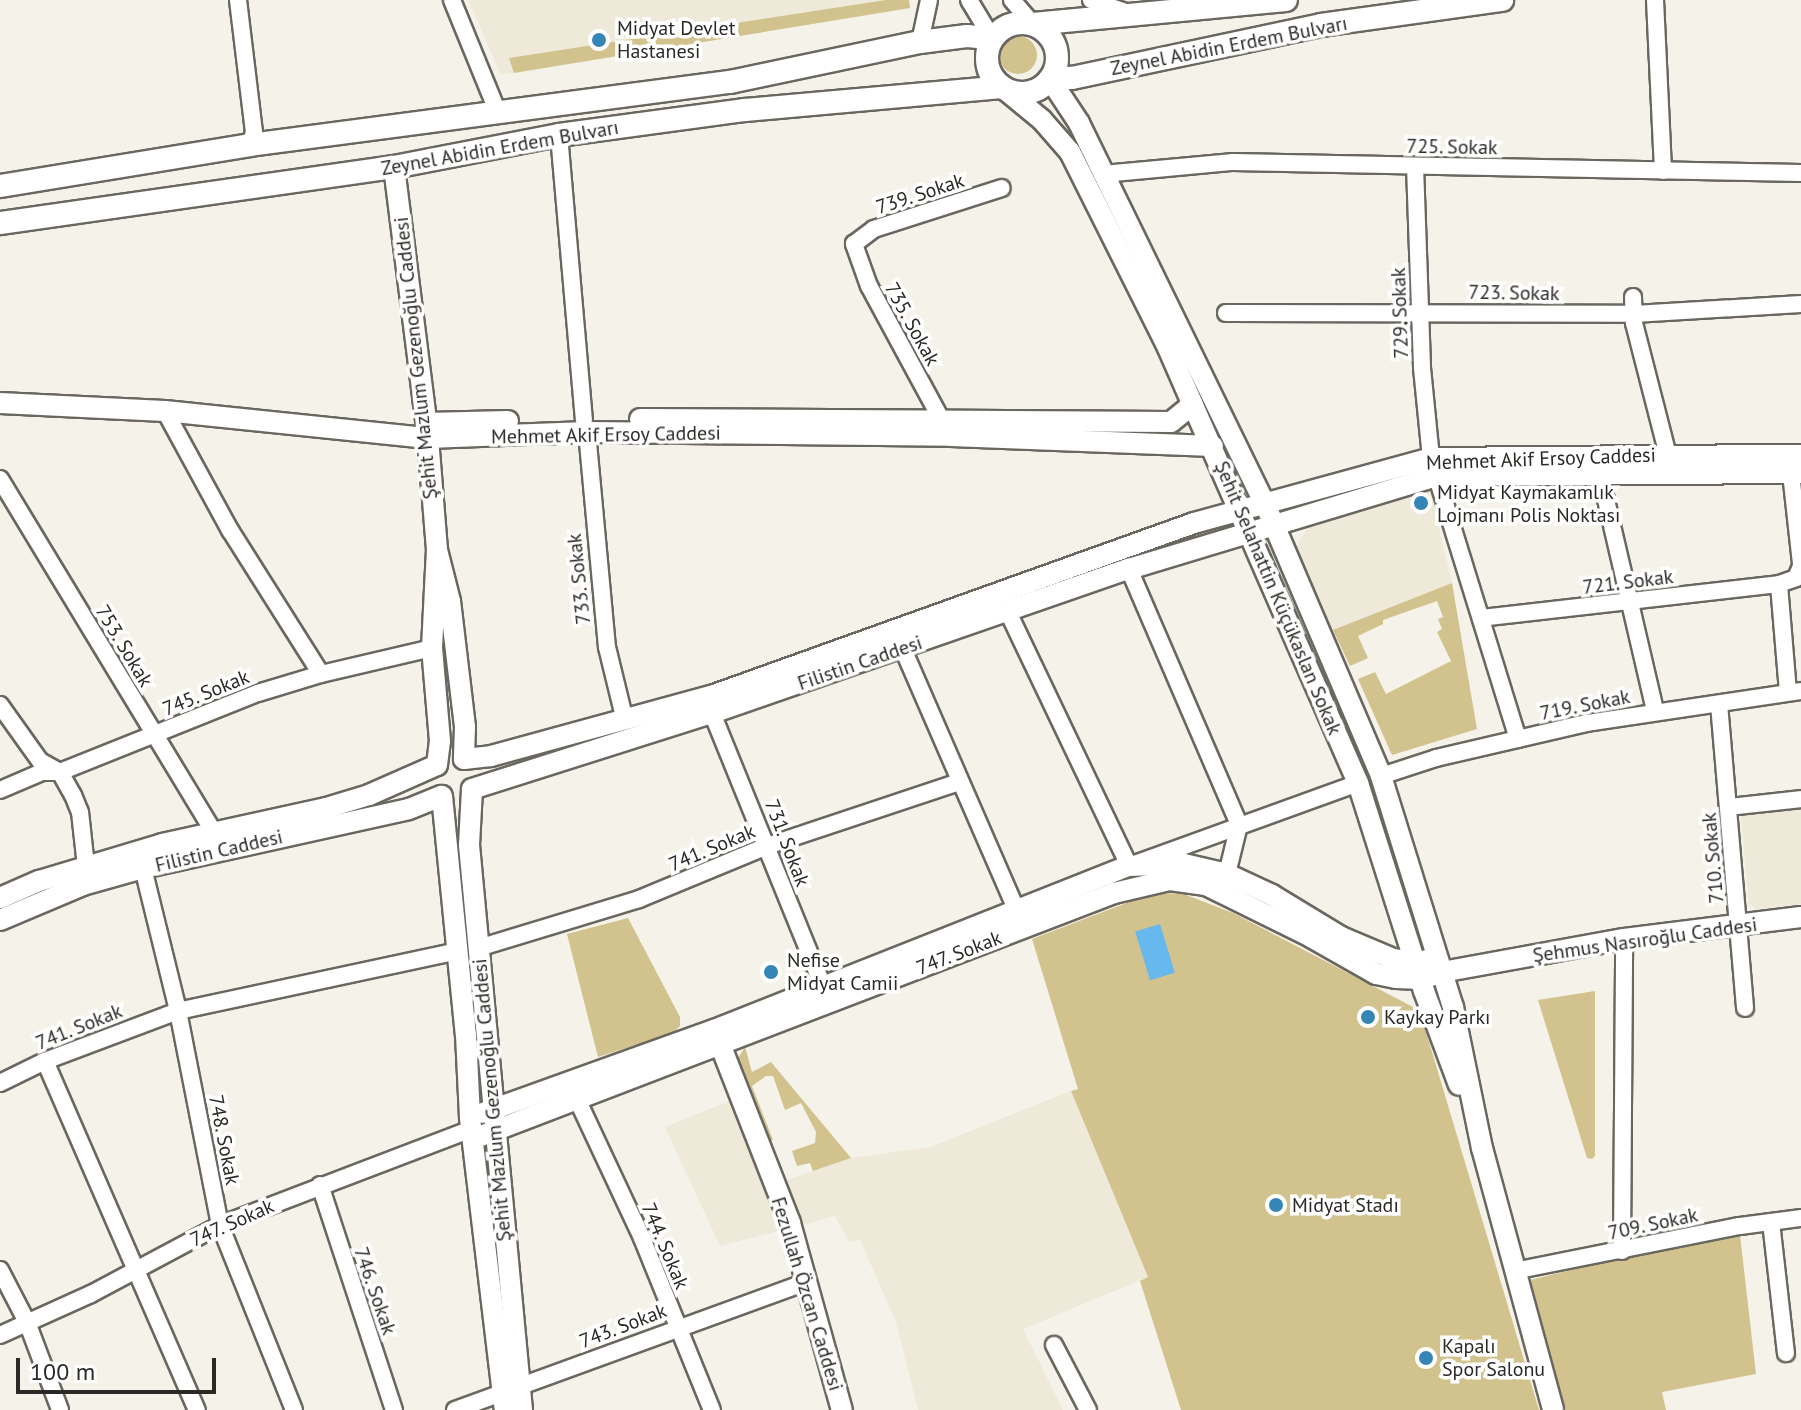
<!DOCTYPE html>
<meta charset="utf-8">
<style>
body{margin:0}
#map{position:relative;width:1801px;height:1410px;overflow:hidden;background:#f5f2e9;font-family:"PT Sans",sans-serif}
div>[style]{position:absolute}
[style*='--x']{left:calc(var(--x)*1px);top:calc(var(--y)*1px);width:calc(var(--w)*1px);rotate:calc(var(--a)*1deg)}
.built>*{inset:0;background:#eee9d8}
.green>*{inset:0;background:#d2c38e}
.round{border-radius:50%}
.water>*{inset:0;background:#66b8ed;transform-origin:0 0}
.roads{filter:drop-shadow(2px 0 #69675f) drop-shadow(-2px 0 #69675f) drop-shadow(0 2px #69675f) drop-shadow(0 -2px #69675f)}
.minor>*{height:16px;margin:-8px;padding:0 8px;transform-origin:8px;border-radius:8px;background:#fff}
.tertiary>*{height:20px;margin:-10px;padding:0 10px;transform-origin:10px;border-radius:10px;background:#fff}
.secondary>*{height:22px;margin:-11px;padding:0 11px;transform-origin:11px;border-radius:11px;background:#fff}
.secondary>.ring{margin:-11px;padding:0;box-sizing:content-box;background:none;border:22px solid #fff;border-radius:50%}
.dots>*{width:22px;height:22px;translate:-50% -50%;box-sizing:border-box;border:4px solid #fff;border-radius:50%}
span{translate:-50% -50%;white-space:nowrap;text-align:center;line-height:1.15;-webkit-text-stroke:7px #fff;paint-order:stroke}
.poi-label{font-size:20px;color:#2a2926}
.left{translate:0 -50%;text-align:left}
.street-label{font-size:20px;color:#2a2926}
.scale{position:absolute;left:16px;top:1358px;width:200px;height:36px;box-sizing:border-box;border:4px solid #2a2926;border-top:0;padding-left:10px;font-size:24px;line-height:28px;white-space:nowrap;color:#2a2926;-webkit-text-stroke:6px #fff;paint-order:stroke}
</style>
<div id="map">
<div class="built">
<i style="clip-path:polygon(468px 0,909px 0,910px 8px,501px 75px)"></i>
<i style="clip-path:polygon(1430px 490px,1452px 583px,1333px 630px,1294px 552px,1308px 526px)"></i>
<i style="clip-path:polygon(1801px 802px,1801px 904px,1756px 909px,1749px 904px,1740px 809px)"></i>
<i style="clip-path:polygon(1071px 1091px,1148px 1277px,1023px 1329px,1063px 1410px,918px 1410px,896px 1322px,860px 1240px,849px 1242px,835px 1216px,798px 1226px,781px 1182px,851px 1158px,930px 1147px)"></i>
<i style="clip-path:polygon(732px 1100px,782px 1230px,720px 1246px,665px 1127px)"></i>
</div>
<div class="green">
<i style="clip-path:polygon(886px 0,909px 0,910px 8px,514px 73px,509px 58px)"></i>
<i class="round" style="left:999px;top:36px;width:38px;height:38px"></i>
<i style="clip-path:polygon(1452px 583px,1477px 729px,1392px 755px,1358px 679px,1375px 672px,1386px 694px,1451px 661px,1437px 632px,1442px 629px,1438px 619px,1443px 617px,1437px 601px,1383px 620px,1383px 624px,1358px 636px,1368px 658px,1350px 666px,1333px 630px)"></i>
<i style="clip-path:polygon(1181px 893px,1233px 913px,1415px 1008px,1421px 1015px,1539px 1410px,1181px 1410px,1140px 1281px,1148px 1277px,1071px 1091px,1078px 1089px,1032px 939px,1150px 894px)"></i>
<i style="clip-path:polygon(628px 918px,680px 1017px,680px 1026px,673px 1033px,598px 1057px,567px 934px)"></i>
<i style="clip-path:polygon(1595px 991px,1595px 1156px,1592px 1159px,1587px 1158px,1538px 1000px)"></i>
<i style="clip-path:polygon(745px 1047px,752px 1072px,771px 1062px,851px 1158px,813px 1171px,810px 1163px,797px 1166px,792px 1151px,815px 1143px,816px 1132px,801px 1103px,785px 1110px,773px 1076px,766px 1076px,752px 1086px,773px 1140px,765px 1143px,734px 1064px)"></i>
<i style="clip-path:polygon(1740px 1235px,1756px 1374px,1662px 1392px,1666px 1410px,1566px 1410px,1526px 1281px,1665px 1247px)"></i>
</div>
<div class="water">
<i style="left:1160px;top:924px;width:51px;height:26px;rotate:73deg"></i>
</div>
<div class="roads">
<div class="minor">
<i style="--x:238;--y:0;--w:133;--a:83.1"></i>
<i style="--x:254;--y:132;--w:14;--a:107"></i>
<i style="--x:452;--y:0;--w:122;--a:67.8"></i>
<i style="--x:969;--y:0;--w:44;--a:58.8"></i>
<i style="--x:1012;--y:0;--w:32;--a:49"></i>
<i style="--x:1091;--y:0;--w:39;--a:19"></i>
<i style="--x:1655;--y:0;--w:171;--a:87.3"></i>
<i style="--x:920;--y:42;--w:43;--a:-77.9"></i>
<i style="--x:559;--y:135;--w:286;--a:85"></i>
<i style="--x:1415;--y:166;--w:202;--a:88"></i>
<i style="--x:1422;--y:368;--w:90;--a:84.3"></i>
<i style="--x:1431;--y:458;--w:294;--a:72.8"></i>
<i style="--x:1103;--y:174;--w:131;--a:-5.3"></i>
<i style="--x:1233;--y:162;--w:568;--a:1.11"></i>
<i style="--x:1633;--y:297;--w:26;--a:88"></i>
<i style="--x:1634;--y:323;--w:136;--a:75.6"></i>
<i style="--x:1226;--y:313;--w:408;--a:0.1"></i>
<i style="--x:1634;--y:314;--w:167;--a:-3.4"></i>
<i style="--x:165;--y:411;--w:136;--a:61.4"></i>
<i style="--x:230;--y:530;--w:170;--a:57.7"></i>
<i style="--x:941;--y:419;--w:151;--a:-118.4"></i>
<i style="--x:869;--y:286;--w:45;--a:-109.7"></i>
<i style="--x:854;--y:244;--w:25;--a:-37"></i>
<i style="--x:874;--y:229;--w:134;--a:-17.8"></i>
<i style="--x:587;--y:432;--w:216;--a:84.7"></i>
<i style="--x:607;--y:647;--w:76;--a:76.3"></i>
<i style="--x:1791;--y:473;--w:92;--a:83.7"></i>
<i style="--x:1600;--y:474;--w:243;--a:76.9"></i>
<i style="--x:0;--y:479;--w:414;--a:58.8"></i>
<i style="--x:1129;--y:569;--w:279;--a:66.7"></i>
<i style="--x:1239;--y:825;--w:50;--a:103.8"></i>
<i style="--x:1008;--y:612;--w:281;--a:64.5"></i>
<i style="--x:1129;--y:866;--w:244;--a:-19.9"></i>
<i style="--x:1481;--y:618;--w:300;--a:-6.5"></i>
<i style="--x:903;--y:649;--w:286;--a:66.5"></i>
<i style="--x:1788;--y:692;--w:108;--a:-94.8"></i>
<i style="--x:1779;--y:584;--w:18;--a:-19"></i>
<i style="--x:1796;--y:578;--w:13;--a:-67"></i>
<i style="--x:1719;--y:704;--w:305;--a:85.1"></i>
<i style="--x:0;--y:705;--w:69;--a:54.5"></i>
<i style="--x:40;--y:761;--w:23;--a:29"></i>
<i style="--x:60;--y:772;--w:26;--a:61"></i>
<i style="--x:73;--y:795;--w:18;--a:68"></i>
<i style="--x:80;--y:812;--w:54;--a:83.7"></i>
<i style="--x:712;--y:713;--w:296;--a:67.9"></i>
<i style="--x:1381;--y:776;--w:58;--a:-18.1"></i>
<i style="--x:1436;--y:758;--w:155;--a:-13.1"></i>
<i style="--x:1587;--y:723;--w:216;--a:-8.5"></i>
<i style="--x:0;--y:790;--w:46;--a:-23.2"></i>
<i style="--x:42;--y:772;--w:18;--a:0"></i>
<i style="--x:60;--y:772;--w:213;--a:-21.8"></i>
<i style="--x:258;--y:693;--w:66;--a:-16.8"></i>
<i style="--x:321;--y:674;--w:114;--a:-13.2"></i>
<i style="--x:1729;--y:807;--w:72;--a:-6.3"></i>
<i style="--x:143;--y:868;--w:147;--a:76.2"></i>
<i style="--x:178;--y:1011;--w:218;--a:78.9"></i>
<i style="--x:220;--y:1225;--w:199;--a:68.2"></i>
<i style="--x:478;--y:948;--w:168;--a:-16.9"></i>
<i style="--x:639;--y:899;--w:139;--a:-22.5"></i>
<i style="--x:767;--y:846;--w:202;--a:-18.4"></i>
<i style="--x:45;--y:1061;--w:381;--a:66.5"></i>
<i style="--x:0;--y:1083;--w:50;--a:-26.1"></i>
<i style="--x:45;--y:1061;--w:142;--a:-20.6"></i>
<i style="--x:178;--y:1011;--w:285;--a:-12.1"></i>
<i style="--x:577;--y:1099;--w:153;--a:64.9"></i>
<i style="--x:642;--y:1238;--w:186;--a:67.9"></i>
<i style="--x:320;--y:1185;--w:237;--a:71.8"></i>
<i style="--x:1771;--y:1222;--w:132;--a:83.5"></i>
<i style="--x:1622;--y:1251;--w:312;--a:-89.6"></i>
<i style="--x:0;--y:1270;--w:59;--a:62.6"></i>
<i style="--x:27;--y:1322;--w:94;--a:69.4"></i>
<i style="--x:1514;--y:1271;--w:230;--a:-11.3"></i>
<i style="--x:1740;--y:1226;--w:62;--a:-7.5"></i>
<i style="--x:0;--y:1335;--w:100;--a:-24.3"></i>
<i style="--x:91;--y:1294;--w:146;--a:-28.1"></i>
<i style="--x:220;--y:1225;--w:269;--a:-20.9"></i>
<i style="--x:1054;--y:1345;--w:73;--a:62.4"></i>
<i style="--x:455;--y:1410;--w:374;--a:-20"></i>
</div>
<div class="tertiary">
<i style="--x:1050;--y:79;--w:53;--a:56.6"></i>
<i style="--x:1079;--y:123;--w:426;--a:64"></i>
<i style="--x:1266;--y:506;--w:293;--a:66.9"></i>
<i style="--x:1381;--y:776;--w:242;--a:72.7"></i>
<i style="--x:1453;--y:1007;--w:144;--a:78.4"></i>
<i style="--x:1482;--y:1148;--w:271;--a:74.8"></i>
<i style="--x:1002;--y:87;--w:52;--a:39.5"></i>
<i style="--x:1042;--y:120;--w:43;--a:48.8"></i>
<i style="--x:1070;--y:152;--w:219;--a:63.4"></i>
<i style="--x:1168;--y:348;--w:475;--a:66.4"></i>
<i style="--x:1358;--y:783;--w:218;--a:72.4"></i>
<i style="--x:1424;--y:991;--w:100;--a:69.6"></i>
<i style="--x:394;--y:167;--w:273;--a:82.8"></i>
<i style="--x:428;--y:438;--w:112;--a:85.4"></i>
<i style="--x:0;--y:403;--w:165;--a:2.8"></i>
<i style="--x:165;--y:411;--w:264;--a:5.9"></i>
<i style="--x:428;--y:438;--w:159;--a:-2.2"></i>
<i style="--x:587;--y:432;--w:364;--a:0.6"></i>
<i style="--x:951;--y:436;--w:262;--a:2.2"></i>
<i style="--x:640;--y:419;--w:531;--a:0.32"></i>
<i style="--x:1171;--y:422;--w:28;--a:-39"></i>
<i style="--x:426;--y:423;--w:82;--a:-1.4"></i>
<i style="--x:0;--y:898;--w:43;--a:-23.6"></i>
<i style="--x:39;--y:881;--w:128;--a:-16.7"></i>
<i style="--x:162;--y:844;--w:168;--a:-12.4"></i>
<i style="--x:326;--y:808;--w:45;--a:-16.8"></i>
<i style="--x:369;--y:795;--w:74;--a:-23.8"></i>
<i style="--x:437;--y:765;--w:24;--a:-83"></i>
<i style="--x:440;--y:741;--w:93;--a:-94.9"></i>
<i style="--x:432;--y:648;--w:98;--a:-87.1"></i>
<i style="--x:437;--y:550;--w:53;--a:75.7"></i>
<i style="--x:450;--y:601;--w:127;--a:83.2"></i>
<i style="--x:465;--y:727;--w:32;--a:92"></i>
<i style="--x:464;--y:759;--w:27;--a:-6"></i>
<i style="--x:491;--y:756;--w:231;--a:-15.3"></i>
<i style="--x:714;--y:695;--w:510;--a:-19.71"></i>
<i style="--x:1194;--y:523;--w:246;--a:-15.3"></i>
<i style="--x:1431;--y:458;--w:370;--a:-0.5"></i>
<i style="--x:0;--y:920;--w:90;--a:-22.9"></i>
<i style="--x:83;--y:885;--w:62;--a:-15.8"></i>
<i style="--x:143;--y:868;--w:272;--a:-12.5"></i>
<i style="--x:409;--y:809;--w:35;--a:-22"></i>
<i style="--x:442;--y:796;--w:240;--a:84.3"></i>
<i style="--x:466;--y:1035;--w:83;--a:87.2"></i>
<i style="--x:470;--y:1118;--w:294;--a:83.2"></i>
<i style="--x:720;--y:1044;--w:192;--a:68.6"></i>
<i style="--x:790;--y:1223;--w:194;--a:74.5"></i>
<i style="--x:483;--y:1113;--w:245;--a:-19.8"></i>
<i style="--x:714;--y:1030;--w:446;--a:-21.6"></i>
<i style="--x:1129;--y:866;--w:55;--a:-2.1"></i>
<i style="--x:1184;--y:864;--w:44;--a:13.1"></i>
<i style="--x:1227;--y:874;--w:50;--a:25"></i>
<i style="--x:1272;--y:895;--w:81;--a:31.3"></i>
<i style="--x:1341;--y:937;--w:56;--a:22.9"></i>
<i style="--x:1393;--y:959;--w:24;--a:9"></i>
<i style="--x:1417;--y:963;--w:10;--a:-17"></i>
<i style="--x:473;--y:1139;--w:687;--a:-21"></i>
<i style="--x:1114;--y:893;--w:57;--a:-13.1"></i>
<i style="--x:1170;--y:880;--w:36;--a:8"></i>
<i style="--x:1206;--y:885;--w:117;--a:26.3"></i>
<i style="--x:1311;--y:937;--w:75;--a:29.6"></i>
<i style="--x:1376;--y:974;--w:20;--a:11"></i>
<i style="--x:1396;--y:978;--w:26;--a:2"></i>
<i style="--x:1422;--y:979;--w:21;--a:-19"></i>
<i style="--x:1442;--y:972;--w:185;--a:-10.3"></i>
<i style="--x:1624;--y:939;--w:178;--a:-7.1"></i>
<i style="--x:522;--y:1410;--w:567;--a:-95.36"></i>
<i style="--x:469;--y:845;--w:56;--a:-86.9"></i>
<i style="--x:472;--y:789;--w:252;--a:-17.6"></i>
<i style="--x:712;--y:713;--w:441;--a:-19.1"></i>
<i style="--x:1129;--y:569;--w:322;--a:-16.8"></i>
<i style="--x:1437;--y:476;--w:364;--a:-0.5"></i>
</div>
<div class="secondary">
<i class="ring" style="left:987px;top:23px;width:48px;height:48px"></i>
<i style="--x:1033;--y:24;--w:254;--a:-5.4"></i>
<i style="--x:1050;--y:79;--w:22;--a:-3"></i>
<i style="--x:1072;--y:78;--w:255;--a:-12"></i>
<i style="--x:1321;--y:25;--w:183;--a:-7.9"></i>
<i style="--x:0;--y:186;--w:253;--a:-9.3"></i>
<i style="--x:250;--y:145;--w:484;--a:-7.5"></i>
<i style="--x:730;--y:82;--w:194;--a:-11.9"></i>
<i style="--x:920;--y:42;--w:47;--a:-7.3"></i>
<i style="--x:967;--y:36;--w:25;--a:5"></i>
<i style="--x:0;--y:223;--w:398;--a:-8.1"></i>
<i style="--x:394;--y:167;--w:168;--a:-11"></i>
<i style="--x:559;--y:135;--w:188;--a:-7.7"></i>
<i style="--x:745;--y:110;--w:258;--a:-5.1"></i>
</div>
</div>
<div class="dots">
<i style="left:599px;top:40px;background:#3585b6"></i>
<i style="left:1421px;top:503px;background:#3585b6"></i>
<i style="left:771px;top:972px;background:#3585b6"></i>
<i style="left:1368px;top:1017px;background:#3585b6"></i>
<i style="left:1276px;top:1205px;background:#3585b6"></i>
<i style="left:1426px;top:1358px;background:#3585b6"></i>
</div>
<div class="poi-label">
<span class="left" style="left:617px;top:40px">Midyat Devlet<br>Hastanesi</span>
<span class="left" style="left:1437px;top:504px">Midyat Kaymakamlık<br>Lojmanı Polis Noktası</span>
<span class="left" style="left:787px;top:972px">Nefise<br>Midyat Camii</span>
<span class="left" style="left:1384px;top:1017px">Kaykay Parkı</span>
<span class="left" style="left:1292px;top:1205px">Midyat Stadı</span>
<span class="left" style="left:1442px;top:1358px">Kapalı<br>Spor Salonu</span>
</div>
<div class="street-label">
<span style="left:1229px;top:46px;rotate:-11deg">Zeynel Abidin Erdem Bulvarı</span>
<span style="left:1452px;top:147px;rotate:1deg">725. Sokak</span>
<span style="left:500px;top:148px;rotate:-10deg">Zeynel Abidin Erdem Bulvarı</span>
<span style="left:920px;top:194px;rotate:-18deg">739. Sokak</span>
<span style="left:1514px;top:293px;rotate:1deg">723. Sokak</span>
<span style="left:1400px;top:313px;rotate:-92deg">729. Sokak</span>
<span style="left:912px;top:324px;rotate:61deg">735. Sokak</span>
<span style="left:416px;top:358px;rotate:-96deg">Şehit Mazlum Gezenoğlu Caddesi</span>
<span style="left:606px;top:435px;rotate:-1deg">Mehmet Akif Ersoy Caddesi</span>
<span style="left:1541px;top:459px;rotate:-2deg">Mehmet Akif Ersoy Caddesi</span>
<span style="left:579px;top:579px;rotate:-96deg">733. Sokak</span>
<span style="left:1628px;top:582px;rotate:-7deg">721. Sokak</span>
<span style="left:1278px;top:598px;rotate:67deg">Şehit Selahattin Küçükaslan Sokak</span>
<span style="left:124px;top:646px;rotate:59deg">753. Sokak</span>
<span style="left:860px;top:663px;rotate:-19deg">Filistin Caddesi</span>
<span style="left:206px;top:693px;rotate:-22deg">745. Sokak</span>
<span style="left:1585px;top:705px;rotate:-11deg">719. Sokak</span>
<span style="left:787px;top:843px;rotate:69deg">731. Sokak</span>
<span style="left:712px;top:848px;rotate:-23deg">741. Sokak</span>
<span style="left:219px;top:851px;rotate:-13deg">Filistin Caddesi</span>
<span style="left:1713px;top:858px;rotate:-95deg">710. Sokak</span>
<span style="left:1645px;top:940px;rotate:-8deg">Şehmus Nasıroğlu Caddesi</span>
<span style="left:959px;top:953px;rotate:-21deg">747. Sokak</span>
<span style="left:79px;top:1027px;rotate:-22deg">741. Sokak</span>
<span style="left:492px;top:1100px;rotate:-95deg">Şehit Mazlum Gezenoğlu Caddesi</span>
<span style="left:224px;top:1140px;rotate:79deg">748. Sokak</span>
<span style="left:232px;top:1223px;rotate:-24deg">747. Sokak</span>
<span style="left:1653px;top:1224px;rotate:-12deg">709. Sokak</span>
<span style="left:665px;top:1246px;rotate:67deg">744. Sokak</span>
<span style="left:375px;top:1291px;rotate:71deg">746. Sokak</span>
<span style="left:807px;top:1294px;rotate:73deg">Fezullah Özcan Caddesi</span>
<span style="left:623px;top:1326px;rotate:-21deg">743. Sokak</span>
</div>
<div class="scale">100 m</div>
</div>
